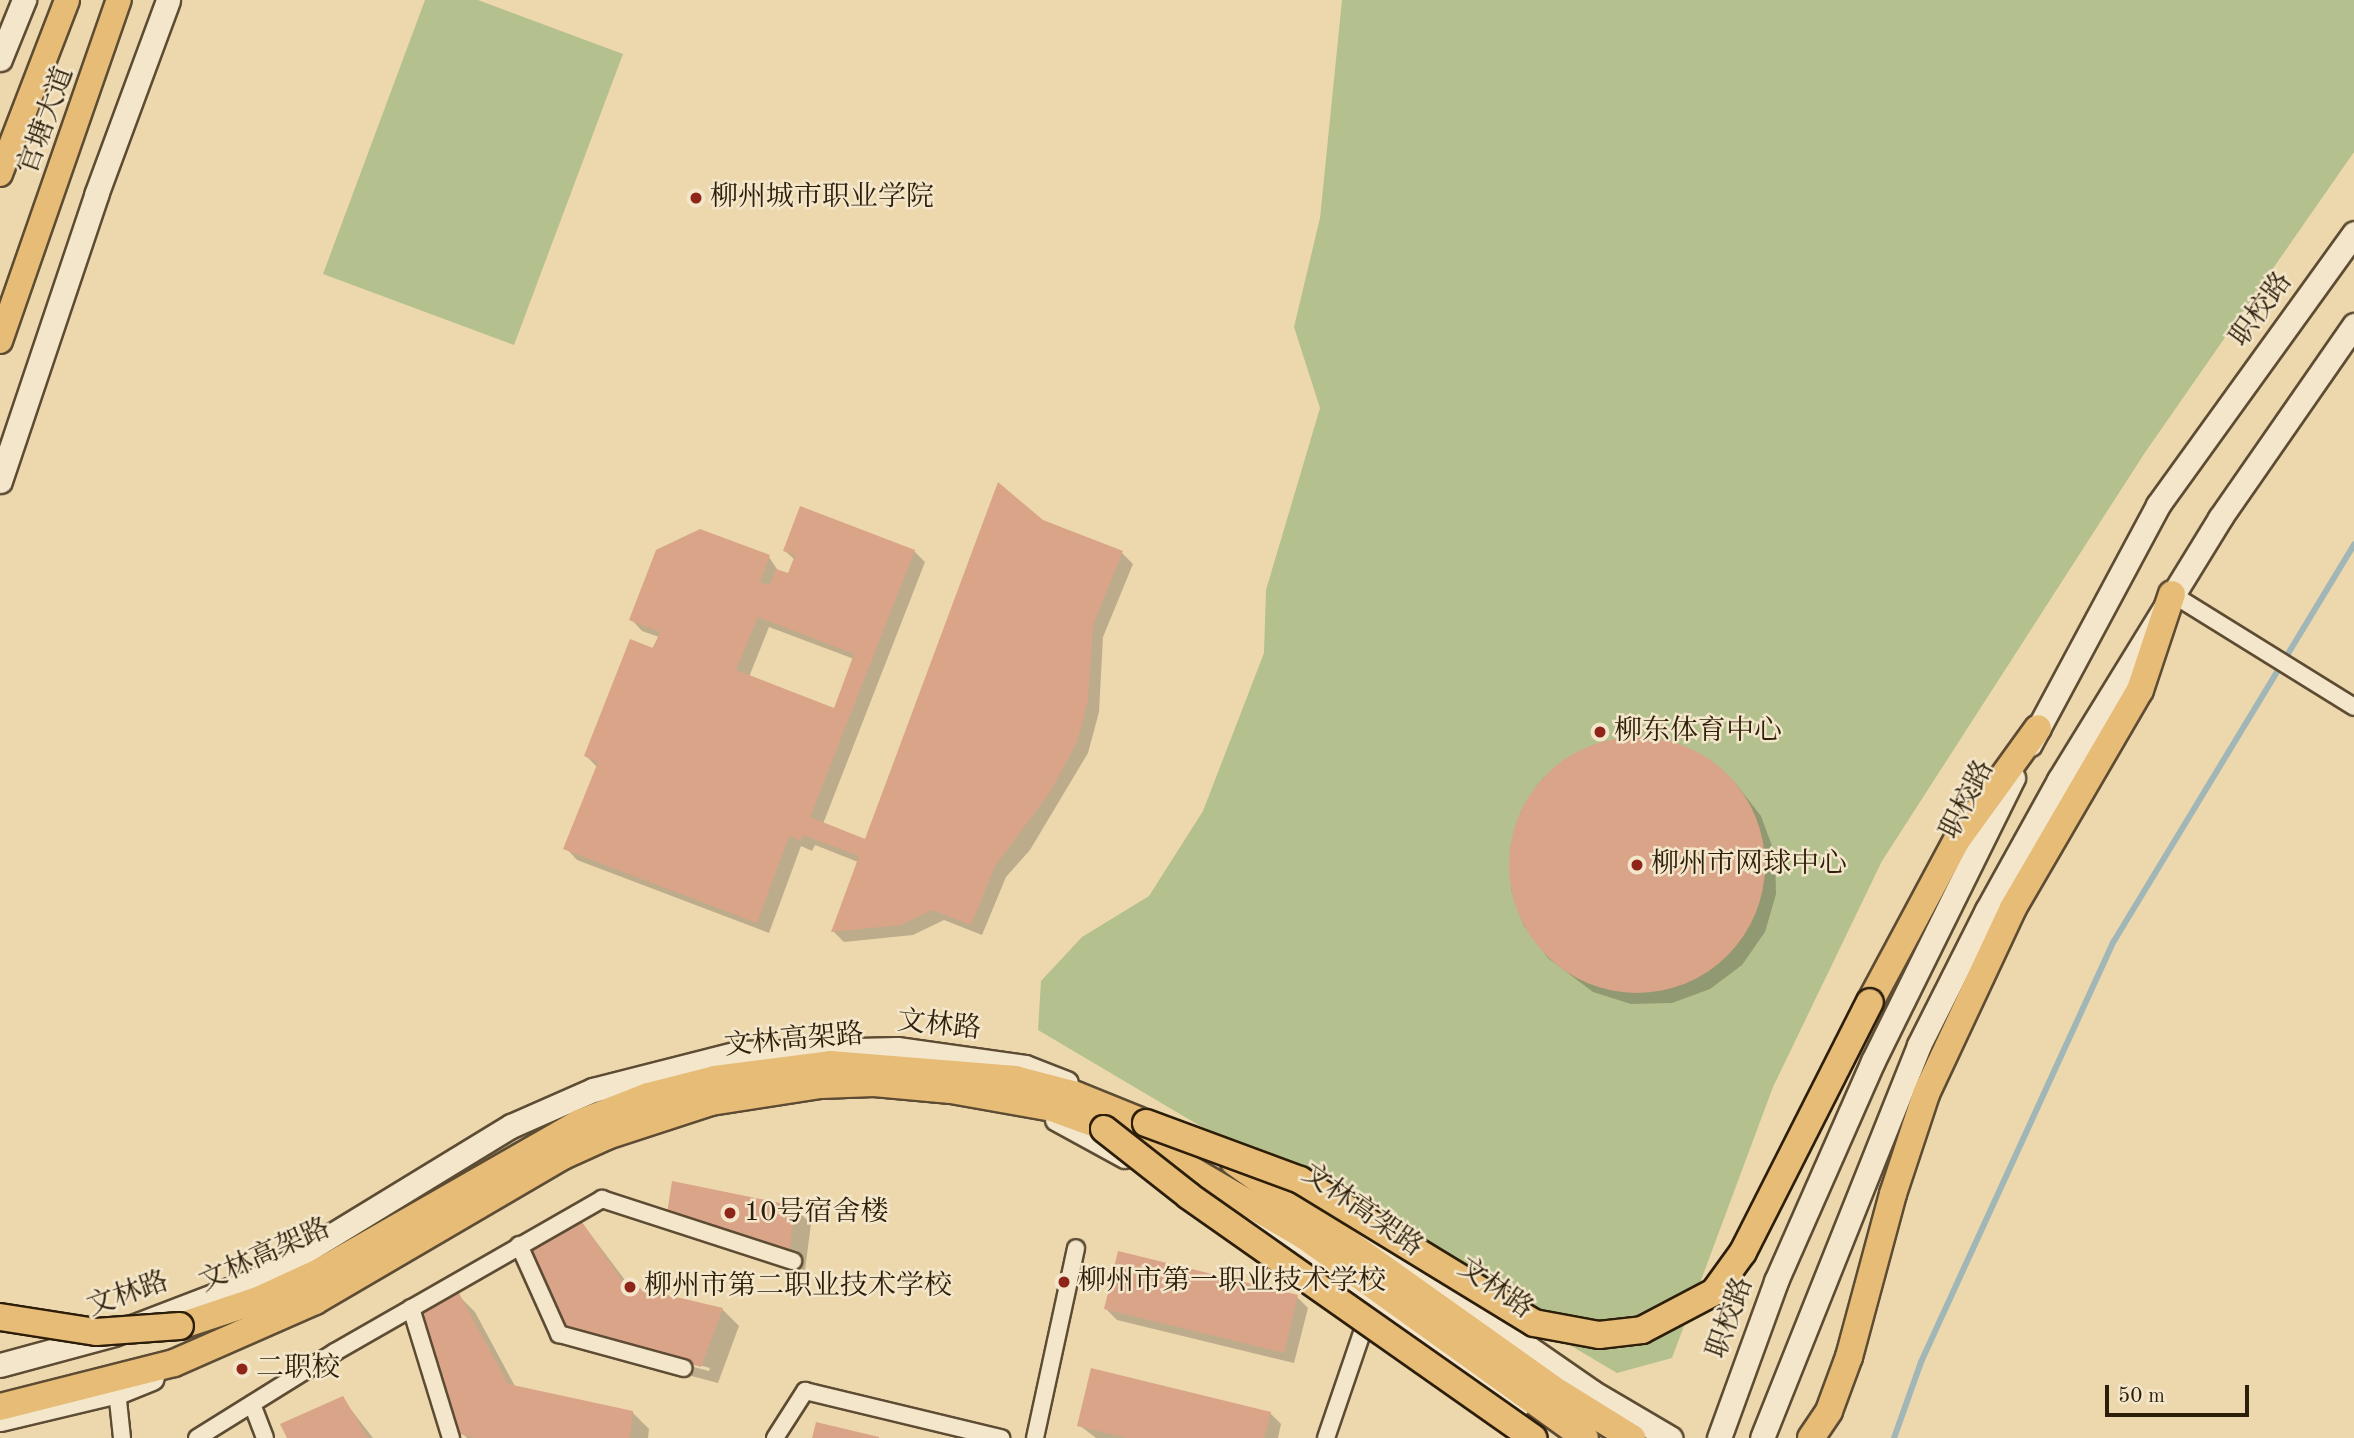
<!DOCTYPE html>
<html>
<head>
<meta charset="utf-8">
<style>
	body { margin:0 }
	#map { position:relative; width:2354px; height:1438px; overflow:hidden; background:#edd8ae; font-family:"Old Standard TT","Noto Serif SC",serif }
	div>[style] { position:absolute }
	.green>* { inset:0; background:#b4c08e }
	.shadow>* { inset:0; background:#0003 }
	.stream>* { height:6px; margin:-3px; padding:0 3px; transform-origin:3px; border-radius:3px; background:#a0b6b7 }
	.building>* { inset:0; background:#d9a488 }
	.round { border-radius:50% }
	.roads { filter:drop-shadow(2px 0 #5d4c33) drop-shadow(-2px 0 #5d4c33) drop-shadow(0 2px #5d4c33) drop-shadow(0 -2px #5d4c33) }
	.minor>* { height:16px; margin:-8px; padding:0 8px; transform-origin:8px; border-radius:8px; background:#f3e6ca }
	.secondary>* { height:23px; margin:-11.5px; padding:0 11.5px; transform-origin:11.5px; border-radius:11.5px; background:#f3e6ca }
	.primary>* { height:24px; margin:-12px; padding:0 12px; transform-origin:12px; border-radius:12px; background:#e6bc77 }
	.trunk>* { height:26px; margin:-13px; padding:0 13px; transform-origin:13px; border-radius:13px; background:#e6bc77 }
	.bridges { filter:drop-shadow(2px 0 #2d1e0a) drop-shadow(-2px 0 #2d1e0a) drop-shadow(0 2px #2d1e0a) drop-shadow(0 -2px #2d1e0a) }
	.trunk-bridge>* { height:26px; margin:-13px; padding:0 13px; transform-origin:13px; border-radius:13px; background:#e6bc77 }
	.dots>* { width:19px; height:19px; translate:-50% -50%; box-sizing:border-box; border:4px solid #f3e6ca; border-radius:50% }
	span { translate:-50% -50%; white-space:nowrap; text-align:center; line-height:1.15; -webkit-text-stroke:5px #f3e6ca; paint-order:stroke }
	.street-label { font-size:28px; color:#2d1e0a }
	.poi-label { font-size:28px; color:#2d1e0a }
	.left { translate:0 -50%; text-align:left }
	.scale { position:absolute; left:2105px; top:1385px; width:144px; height:32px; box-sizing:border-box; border:4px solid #2d1e0a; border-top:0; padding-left:9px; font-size:21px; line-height:24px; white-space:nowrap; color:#2d1e0a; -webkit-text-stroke:5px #f3e6ca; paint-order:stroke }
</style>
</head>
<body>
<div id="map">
	<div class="green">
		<i style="clip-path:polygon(425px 0,478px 0,623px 54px,514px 345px,323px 274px)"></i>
		<i style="clip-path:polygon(1342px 0,2354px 0,2354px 152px,2144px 454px,1882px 861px,1773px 1087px,1672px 1358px,1617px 1373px,1038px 1030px,1041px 981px,1082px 937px,1149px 896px,1203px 811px,1264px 653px,1266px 590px,1320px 408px,1294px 327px,1320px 218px)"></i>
	</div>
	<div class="shadow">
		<i style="clip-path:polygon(evenodd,1042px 521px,1122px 553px,1133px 564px,1103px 637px,1099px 712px,1088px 753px,1030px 850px,1006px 877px,982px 935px,944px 920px,913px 935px,844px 942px,833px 931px,858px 862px,815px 845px,812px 851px,801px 846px,769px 933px,577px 860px,566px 848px,597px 767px,586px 756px,659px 637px,642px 631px,631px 619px,769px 557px,779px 572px,789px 575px,795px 560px,785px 551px,914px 551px,925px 562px,823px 824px,866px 841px,1042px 521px,769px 627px,854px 659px,835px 710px,749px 677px,769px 627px)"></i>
		<i style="clip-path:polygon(1652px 739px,1691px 750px,1736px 784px,1761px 816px,1775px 854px,1776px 894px,1765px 932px,1742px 965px,1710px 989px,1672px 1003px,1631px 1004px,1593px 992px,1548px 958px,1524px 926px,1511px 889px,1510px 849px,1521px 811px,1543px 778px,1575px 754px,1612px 740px)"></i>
		<i style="clip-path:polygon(794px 1207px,811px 1224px,805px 1270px,684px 1236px,668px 1219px)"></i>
		<i style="clip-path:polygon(evenodd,576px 1215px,631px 1288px,722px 1309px,739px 1326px,718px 1383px,585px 1348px,568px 1330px,523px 1250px,576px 1215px,574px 1332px,710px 1368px,709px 1371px,574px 1335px,574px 1332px)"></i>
		<i style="clip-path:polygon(458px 1295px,475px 1312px,516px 1388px,632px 1412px,649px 1429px,648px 1438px,467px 1438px,462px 1433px)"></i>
		<i style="clip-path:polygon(1297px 1297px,1308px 1308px,1294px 1363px,1117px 1320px,1106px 1309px)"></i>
		<i style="clip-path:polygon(342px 1398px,373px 1438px,289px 1438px)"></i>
		<i style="clip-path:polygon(1270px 1413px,1281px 1424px,1278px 1438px,1096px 1438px,1079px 1425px)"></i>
	</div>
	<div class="stream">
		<i style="left:1894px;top:1438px;width:81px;rotate:-70.4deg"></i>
		<i style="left:1921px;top:1362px;width:463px;rotate:-65.4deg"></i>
		<i style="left:2114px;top:941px;width:464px;rotate:-58.8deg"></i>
	</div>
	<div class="building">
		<i style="clip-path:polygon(evenodd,998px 482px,1043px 520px,1123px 551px,1093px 625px,1088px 700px,1077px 742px,1050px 792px,995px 866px,971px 925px,932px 910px,901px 925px,831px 932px,859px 856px,803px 835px,801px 841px,789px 836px,757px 923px,563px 849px,598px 762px,584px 756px,630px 639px,653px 648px,660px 632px,629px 620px,656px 550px,700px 529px,770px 555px,760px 582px,770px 585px,776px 569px,788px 573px,795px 555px,783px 551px,800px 506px,915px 550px,810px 817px,865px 839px,998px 482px,758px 617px,854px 654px,834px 708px,736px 670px,758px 617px)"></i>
		<i class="round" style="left:1509px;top:737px;width:256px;height:256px"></i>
		<i style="clip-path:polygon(672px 1181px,795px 1206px,789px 1255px,666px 1220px)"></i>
		<i style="clip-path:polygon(576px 1213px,625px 1285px,723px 1308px,701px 1367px,566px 1331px,520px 1249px)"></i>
		<i style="clip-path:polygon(1118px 1251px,1298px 1295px,1284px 1353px,1104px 1309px)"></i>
		<i style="clip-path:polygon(459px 1293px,508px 1384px,633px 1411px,630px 1438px,474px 1438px,460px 1434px,419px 1310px)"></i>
		<i style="clip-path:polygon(1091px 1368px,1271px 1412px,1264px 1438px,1127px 1438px,1077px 1426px)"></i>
		<i style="clip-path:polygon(343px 1396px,368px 1438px,287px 1438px,280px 1424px)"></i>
		<i style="clip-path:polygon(816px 1422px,879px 1437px,879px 1438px,812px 1438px)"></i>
	</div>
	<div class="roads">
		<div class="minor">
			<i style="left:2172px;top:594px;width:214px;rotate:31.8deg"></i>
			<i style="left:519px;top:1245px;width:98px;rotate:65.8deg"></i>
			<i style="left:559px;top:1334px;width:129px;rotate:15.3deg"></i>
			<i style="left:411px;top:1308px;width:136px;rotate:72.9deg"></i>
			<i style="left:117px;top:1391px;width:47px;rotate:83.9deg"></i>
			<i style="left:252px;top:1404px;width:36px;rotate:69deg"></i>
			<i style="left:197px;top:1438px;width:163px;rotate:-31.9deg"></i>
			<i style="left:335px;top:1352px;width:308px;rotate:-29.8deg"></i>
			<i style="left:602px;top:1199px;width:201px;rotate:18deg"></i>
			<i style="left:775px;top:1438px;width:56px;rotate:-57.4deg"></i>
			<i style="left:805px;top:1391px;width:202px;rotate:13.5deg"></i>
			<i style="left:1035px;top:1438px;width:194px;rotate:-77.8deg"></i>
			<i style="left:1326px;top:1438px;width:130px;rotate:-71.1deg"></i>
		</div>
		<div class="secondary">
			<i style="left:0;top:59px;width:64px;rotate:-67.9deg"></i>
			<i style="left:0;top:481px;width:302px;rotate:-71.4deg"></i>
			<i style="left:96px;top:195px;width:208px;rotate:-69.7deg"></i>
			<i style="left:2030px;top:744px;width:271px;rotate:-61.8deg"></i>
			<i style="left:2158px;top:505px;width:335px;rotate:-54.2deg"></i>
			<i style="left:1057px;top:1119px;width:77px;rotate:28.6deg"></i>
			<i style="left:1235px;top:1216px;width:55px;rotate:28.4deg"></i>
			<i style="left:1283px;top:1242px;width:286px;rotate:34.7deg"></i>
			<i style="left:1344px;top:1220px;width:302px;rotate:34.7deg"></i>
			<i style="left:1592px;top:1392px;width:91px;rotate:30.5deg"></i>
			<i style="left:0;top:1365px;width:118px;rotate:-15.2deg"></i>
			<i style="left:114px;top:1334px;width:162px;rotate:-21deg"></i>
			<i style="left:265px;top:1276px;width:288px;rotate:-31.4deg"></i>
			<i style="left:511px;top:1126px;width:90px;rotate:-23.7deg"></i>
			<i style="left:593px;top:1090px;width:150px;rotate:-14.3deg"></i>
			<i style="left:738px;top:1053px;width:159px;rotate:-1.4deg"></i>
			<i style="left:897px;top:1049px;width:129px;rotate:8deg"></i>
			<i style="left:1025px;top:1067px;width:44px;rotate:21.3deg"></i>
			<i style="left:0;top:1419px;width:125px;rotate:-13.4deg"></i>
			<i style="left:122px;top:1390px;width:32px;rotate:-22deg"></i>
			<i style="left:1719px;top:1438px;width:167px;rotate:-70deg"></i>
			<i style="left:1776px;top:1281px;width:240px;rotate:-66.2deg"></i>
			<i style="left:1873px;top:1061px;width:316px;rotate:-63.7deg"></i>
			<i style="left:1762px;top:1438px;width:423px;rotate:-68.2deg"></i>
			<i style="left:1919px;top:1045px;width:151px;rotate:-63.3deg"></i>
			<i style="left:1987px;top:910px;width:149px;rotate:-61deg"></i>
			<i style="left:2059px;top:780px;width:308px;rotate:-58.4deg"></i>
			<i style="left:2220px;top:518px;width:235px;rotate:-55.2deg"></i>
		</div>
		<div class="primary">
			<i style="left:0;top:174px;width:186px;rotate:-68.9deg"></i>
			<i style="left:0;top:341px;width:361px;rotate:-70.8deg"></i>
		</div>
		<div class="trunk">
			<i style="left:1870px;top:1002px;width:184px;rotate:-61.8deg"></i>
			<i style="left:1957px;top:840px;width:138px;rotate:-54.1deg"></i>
			<i style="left:1234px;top:1162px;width:401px;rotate:35.4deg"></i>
			<i style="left:1561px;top:1394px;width:84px;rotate:31.8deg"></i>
			<i style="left:180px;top:1326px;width:82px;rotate:-18.4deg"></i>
			<i style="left:258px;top:1300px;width:67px;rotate:-24.7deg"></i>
			<i style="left:319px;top:1272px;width:300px;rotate:-29.8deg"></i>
			<i style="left:579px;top:1123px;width:74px;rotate:-21.4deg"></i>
			<i style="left:648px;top:1096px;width:69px;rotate:-14.2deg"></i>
			<i style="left:715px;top:1079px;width:116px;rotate:-7.4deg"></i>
			<i style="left:830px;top:1064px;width:186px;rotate:4.6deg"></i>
			<i style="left:1015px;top:1079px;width:63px;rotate:14.7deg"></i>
			<i style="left:1076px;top:1095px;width:98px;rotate:22.1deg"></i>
			<i style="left:0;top:1407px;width:179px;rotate:-14.2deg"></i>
			<i style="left:174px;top:1363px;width:154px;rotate:-23.7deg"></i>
			<i style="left:315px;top:1301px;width:285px;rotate:-30.3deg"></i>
			<i style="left:561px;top:1157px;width:51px;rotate:-24.5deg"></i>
			<i style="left:607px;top:1136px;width:109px;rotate:-18.1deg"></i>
			<i style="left:711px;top:1102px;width:111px;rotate:-8.8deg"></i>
			<i style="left:821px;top:1085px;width:53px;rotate:-2.2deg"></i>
			<i style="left:874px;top:1083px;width:77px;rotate:5.2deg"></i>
			<i style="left:951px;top:1090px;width:103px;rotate:10.1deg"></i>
			<i style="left:1052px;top:1108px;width:96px;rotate:20.1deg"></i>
			<i style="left:1142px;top:1141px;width:186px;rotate:30.3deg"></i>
			<i style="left:1303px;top:1235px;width:347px;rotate:35.7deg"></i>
			<i style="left:1811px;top:1438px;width:32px;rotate:-56deg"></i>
			<i style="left:1829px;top:1411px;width:58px;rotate:-69.7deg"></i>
			<i style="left:1849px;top:1357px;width:169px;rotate:-74.9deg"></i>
			<i style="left:1893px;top:1194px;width:105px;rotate:-71.7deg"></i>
			<i style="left:1926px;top:1094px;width:205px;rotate:-64.9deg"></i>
			<i style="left:2013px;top:908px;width:252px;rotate:-59.8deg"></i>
			<i style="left:2140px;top:690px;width:101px;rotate:-71.6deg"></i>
		</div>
	</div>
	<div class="bridges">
		<div class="trunk-bridge">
			<i style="left:1146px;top:1123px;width:164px;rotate:20.3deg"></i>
			<i style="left:1300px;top:1180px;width:274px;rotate:31.4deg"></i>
			<i style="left:1534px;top:1323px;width:66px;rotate:10.5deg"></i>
			<i style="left:1599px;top:1335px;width:43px;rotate:-6.6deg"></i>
			<i style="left:1642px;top:1330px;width:81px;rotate:-27.8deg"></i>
			<i style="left:1714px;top:1292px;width:49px;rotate:-54.1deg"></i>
			<i style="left:1743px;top:1252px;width:280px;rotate:-63.1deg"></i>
			<i style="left:1104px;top:1129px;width:108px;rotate:38.2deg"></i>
			<i style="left:1189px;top:1196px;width:421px;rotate:35.1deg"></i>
			<i style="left:0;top:1317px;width:97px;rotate:8.9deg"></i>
			<i style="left:96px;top:1332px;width:84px;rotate:-4.1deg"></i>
		</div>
	</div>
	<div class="dots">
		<i style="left:696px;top:198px;background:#8f2418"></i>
		<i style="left:1600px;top:732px;background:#8f2418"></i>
		<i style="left:1637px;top:865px;background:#8f2418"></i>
		<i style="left:730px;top:1213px;background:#8f2418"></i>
		<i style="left:1064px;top:1282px;background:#8f2418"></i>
		<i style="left:630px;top:1287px;background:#8f2418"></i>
		<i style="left:242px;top:1369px;background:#8f2418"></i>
	</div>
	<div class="street-label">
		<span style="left:47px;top:121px;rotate:-70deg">官塘大道</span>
		<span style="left:2262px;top:310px;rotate:-54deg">职校路</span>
		<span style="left:1968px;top:800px;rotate:-63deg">职校路</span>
		<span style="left:939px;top:1026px;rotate:6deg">文林路</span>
		<span style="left:794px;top:1041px;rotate:-5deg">文林高架路</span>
		<span style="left:1362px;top:1211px;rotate:35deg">文林高架路</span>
		<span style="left:265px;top:1256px;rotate:-24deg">文林高架路</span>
		<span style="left:1495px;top:1289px;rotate:35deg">文林路</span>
		<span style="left:128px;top:1295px;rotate:-19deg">文林路</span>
		<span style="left:1731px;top:1318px;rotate:-70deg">职校路</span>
	</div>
	<div class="poi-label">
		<span class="left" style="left:710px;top:198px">柳州城市职业学院</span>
		<span class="left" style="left:1614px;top:732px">柳东体育中心</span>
		<span class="left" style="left:1651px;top:865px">柳州市网球中心</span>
		<span class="left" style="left:744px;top:1213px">10号宿舍楼</span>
		<span class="left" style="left:1078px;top:1282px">柳州市第一职业技术学校</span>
		<span class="left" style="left:644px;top:1287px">柳州市第二职业技术学校</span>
		<span class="left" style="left:256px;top:1369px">二职校</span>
	</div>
	<div class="scale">50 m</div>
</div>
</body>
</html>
